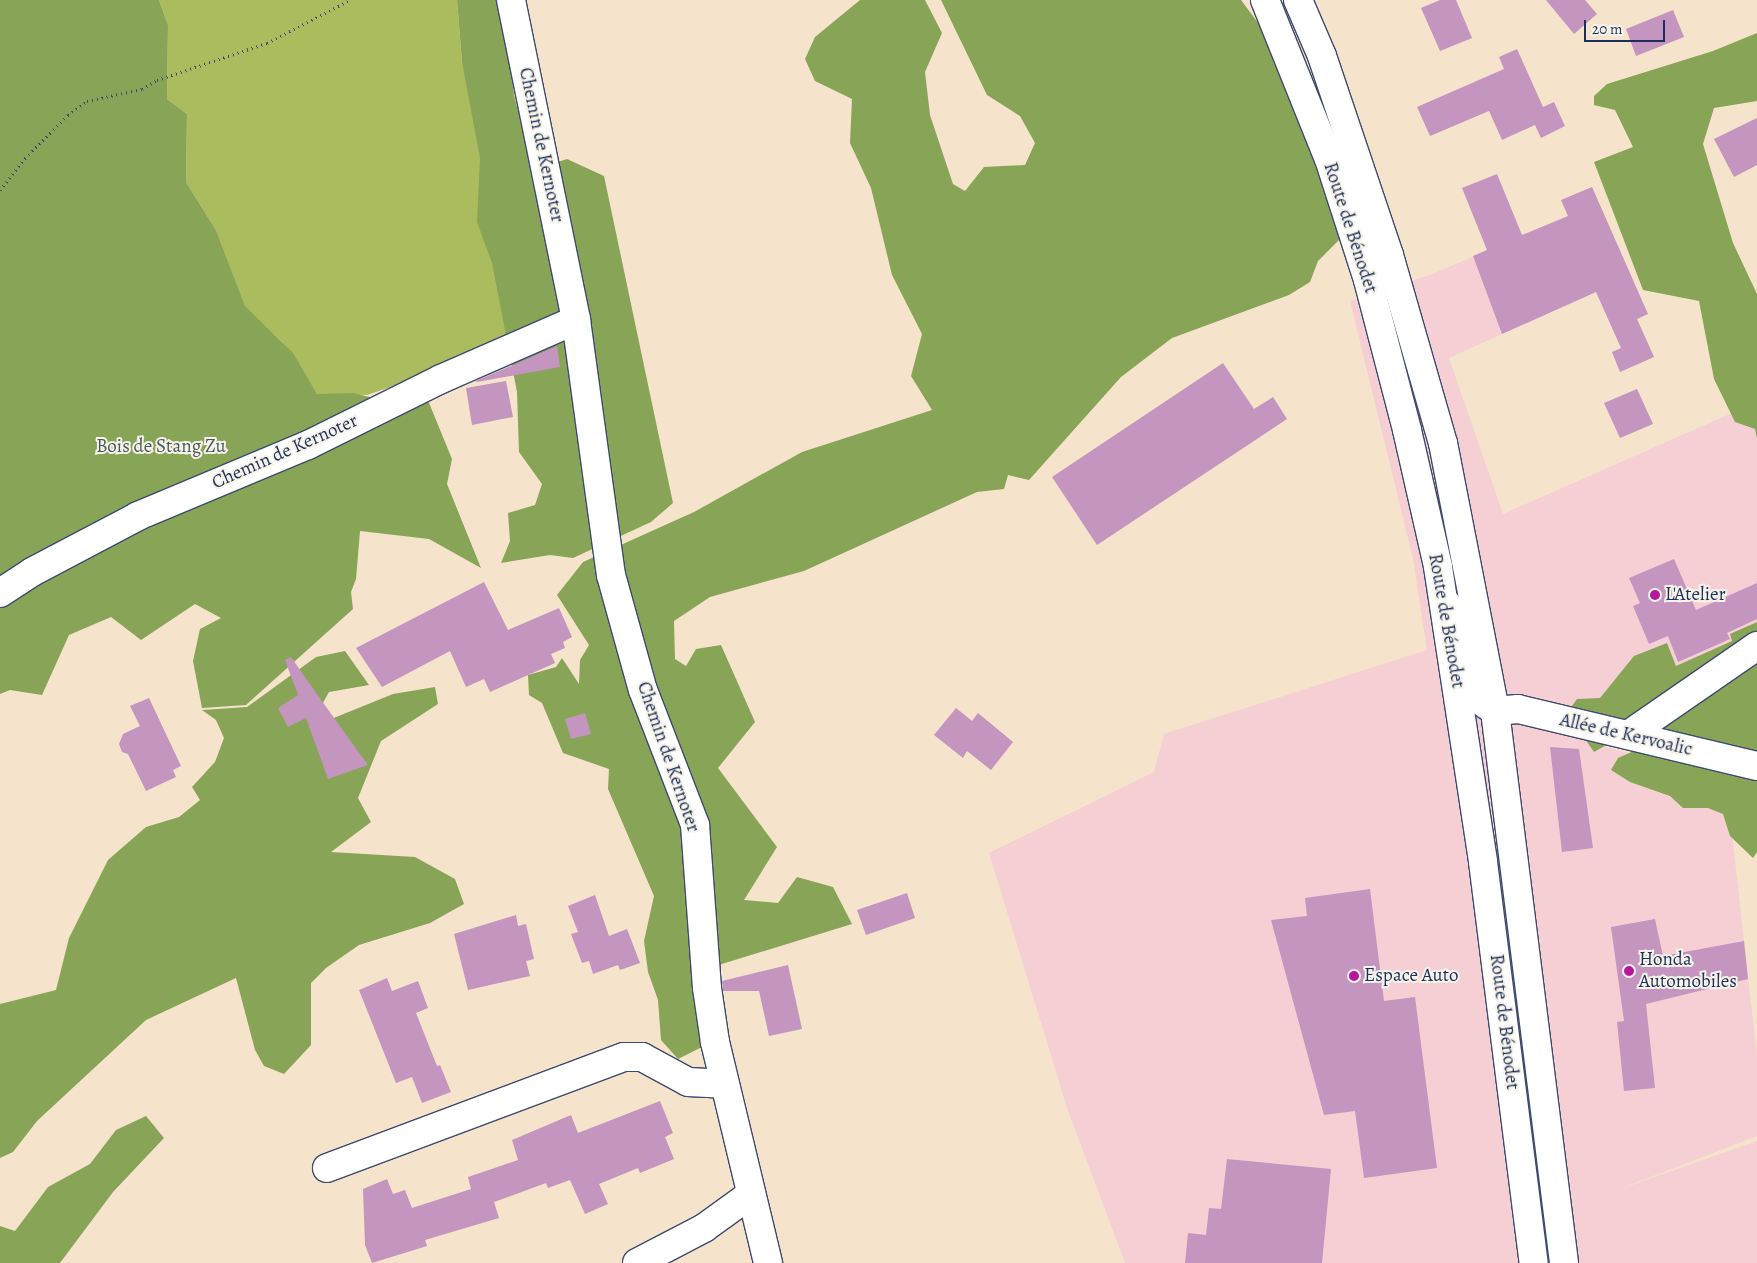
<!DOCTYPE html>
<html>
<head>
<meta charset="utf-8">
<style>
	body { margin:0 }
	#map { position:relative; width:1757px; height:1263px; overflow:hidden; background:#f5e3cc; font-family:Alegreya,serif }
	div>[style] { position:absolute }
	.built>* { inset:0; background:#f6cfd5 }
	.green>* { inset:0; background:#abbc5f }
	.forest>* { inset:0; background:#88a456 }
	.building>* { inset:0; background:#c395bf }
	.path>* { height:3px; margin-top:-1.5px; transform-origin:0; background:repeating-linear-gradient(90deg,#3c4a6e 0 1px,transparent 0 5px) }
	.roads { filter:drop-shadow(1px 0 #3c4a6e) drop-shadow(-1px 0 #3c4a6e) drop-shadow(0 1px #3c4a6e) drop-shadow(0 -1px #3c4a6e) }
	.minor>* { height:28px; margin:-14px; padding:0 14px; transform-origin:14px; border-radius:14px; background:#fff }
	.major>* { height:28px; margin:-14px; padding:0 14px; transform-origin:14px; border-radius:14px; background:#fff }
	.dots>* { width:14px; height:14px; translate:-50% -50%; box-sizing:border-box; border:2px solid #f7f3e8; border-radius:50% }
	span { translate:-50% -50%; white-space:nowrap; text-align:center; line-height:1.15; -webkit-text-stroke:4px #f7f3e8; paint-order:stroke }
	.street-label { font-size:19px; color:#1b2f5e }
	.park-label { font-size:19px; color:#46595e }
	.poi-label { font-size:19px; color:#1b2f5e }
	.left { translate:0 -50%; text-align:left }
	.scale { position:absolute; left:1584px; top:20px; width:81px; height:22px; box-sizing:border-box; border:2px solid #1b2f5e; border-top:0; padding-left:6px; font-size:15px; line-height:18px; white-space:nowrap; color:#1b2f5e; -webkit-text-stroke:4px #f7f3e8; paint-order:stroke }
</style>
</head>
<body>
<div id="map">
	<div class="built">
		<i style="clip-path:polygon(1599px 203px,1631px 276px,1449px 358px,1503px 514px,1757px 402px,1757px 637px,1541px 728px,1726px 781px,1757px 1056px,1757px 1136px,1612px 1192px,1757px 1141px,1757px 1263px,1125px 1263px,1068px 1111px,989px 853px,1154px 772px,1164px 734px,1427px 650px,1413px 559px,1350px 301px,1430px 275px)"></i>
	</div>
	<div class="green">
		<i style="clip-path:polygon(159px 0,457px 0,462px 62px,547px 333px,367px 395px,317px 394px,282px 342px,245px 307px,216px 230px,186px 182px,187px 114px,167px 99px,168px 25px)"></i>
	</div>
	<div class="forest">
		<i style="clip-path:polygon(0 0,159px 0,168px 25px,167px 99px,187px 114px,186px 182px,216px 230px,245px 306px,293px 353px,317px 394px,353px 393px,407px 406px,427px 398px,452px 459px,447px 484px,481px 568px,429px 539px,360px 531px,356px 579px,351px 592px,353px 609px,246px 705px,202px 708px,193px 661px,200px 629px,221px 618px,195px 604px,141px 640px,111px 617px,69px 635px,42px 695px,10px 690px,0 694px)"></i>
		<i style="clip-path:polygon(457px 0,515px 0,505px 13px,514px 95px,533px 170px,567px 159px,604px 176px,673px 503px,651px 522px,573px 558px,550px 555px,501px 563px,510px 541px,508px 513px,535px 505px,542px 484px,519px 452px,517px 392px,492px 263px,477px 222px,480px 158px,462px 62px)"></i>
		<i style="clip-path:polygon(860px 0,925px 0,942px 33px,925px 72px,930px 115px,953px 184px,965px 191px,984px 167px,1025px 165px,1035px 143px,1020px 116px,987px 95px,941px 0,1241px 0,1264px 31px,1327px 182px,1341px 238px,1318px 261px,1310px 282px,1289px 295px,1172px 338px,1121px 377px,1029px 480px,1008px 475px,1004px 489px,977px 492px,804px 571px,710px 597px,674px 621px,675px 659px,686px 666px,696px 649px,721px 645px,755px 722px,718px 768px,777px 847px,744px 900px,778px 903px,797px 877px,833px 887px,852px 924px,712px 967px,704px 1046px,678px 1059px,661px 1040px,658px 1000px,648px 972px,644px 941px,654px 896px,608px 789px,609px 769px,563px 753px,542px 703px,529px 695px,528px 675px,556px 667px,562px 658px,579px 684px,580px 660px,589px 645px,557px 595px,583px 562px,694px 512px,802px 452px,932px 410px,911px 376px,922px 334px,892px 275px,871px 188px,850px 143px,852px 99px,815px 81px,805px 59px,815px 37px)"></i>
		<i style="clip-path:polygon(1757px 33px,1757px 101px,1714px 108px,1703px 144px,1733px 243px,1757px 294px,1757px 438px,1755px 429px,1735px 422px,1714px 379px,1699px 301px,1643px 290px,1594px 162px,1633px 147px,1615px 110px,1594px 105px,1594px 96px,1607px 84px,1713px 51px)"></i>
		<i style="clip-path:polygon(1757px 622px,1757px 852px,1753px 858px,1730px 836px,1723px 814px,1708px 808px,1683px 808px,1670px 796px,1630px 782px,1611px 770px,1618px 758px,1654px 742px,1615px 740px,1594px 752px,1567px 713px,1577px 699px,1600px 698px,1634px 656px,1667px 643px,1676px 666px,1732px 641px,1730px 634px)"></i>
		<i style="clip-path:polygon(345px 651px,369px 685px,329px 692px,309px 728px,393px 694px,435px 687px,438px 704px,381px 741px,358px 798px,371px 822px,331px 852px,415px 857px,455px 879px,464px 904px,430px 923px,359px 945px,326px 968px,311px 983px,311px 1045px,284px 1074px,264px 1066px,255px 1050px,236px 978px,146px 1020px,37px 1121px,13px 1152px,0 1158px,0 1004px,56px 990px,69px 938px,108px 860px,146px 827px,179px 817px,200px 800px,192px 787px,215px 762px,224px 738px,216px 720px,202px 710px,247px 707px,316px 657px)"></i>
		<i style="clip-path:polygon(146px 1116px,164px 1138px,113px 1192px,60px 1263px,0 1263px,0 1226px,15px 1231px,48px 1187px,90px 1164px,116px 1130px)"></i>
	</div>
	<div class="building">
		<i style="clip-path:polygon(1440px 0,1456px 0,1472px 38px,1440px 51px,1421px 8px)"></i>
		<i style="clip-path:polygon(1546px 0,1585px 0,1597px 14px,1574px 34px)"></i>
		<i style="clip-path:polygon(1673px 10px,1684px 37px,1636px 56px,1626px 29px)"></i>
		<i style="clip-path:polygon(1517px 49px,1543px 107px,1554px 102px,1565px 126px,1541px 138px,1535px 125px,1502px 140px,1489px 111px,1430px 136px,1417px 107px,1504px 69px,1499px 57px)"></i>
		<i style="clip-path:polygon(1757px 118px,1757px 165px,1734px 177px,1714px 139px)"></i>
		<i style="clip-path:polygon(1497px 174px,1522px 235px,1568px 216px,1561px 200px,1592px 187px,1648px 314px,1637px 319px,1654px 357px,1620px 372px,1612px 352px,1621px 348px,1596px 292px,1502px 334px,1473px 256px,1487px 250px,1462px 188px)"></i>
		<i style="clip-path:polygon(557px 346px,560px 367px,477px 382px,476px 381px)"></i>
		<i style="clip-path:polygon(1223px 363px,1254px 409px,1273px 397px,1287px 419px,1097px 545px,1052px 477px)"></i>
		<i style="clip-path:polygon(506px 381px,513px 417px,472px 425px,466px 388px)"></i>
		<i style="clip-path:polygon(1637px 389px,1653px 424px,1620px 438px,1604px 403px)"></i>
		<i style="clip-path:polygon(1674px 559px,1696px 610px,1757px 583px,1757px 619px,1727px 633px,1730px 639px,1678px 662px,1668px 636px,1649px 644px,1633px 606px,1640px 603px,1629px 578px)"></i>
		<i style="clip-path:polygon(484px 582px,508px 630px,559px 608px,572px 637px,563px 642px,565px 648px,551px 654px,555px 663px,490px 692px,484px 679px,466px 687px,450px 651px,382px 687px,356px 648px)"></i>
		<i style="clip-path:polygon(291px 657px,319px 697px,368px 765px,328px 779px,306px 718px,288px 727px,278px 708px,298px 695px,285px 660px)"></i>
		<i style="clip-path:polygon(149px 698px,181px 766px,173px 770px,176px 777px,146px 791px,128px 754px,122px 752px,119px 744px,123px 734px,140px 726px,130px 706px)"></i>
		<i style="clip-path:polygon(956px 708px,972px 721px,978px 713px,1013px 742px,991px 770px,967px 751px,963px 758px,934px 735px)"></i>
		<i style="clip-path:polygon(585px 713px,591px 734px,571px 739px,565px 719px)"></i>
		<i style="clip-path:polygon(1550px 747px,1579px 749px,1593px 848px,1562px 852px)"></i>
		<i style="clip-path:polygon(1370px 889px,1384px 1001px,1415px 997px,1437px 1168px,1364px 1178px,1355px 1111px,1324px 1115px,1271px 920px,1307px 916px,1305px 898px)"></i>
		<i style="clip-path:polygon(907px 893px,915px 918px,866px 935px,857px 910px)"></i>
		<i style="clip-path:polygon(595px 895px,609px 936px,627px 929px,640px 963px,620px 970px,618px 965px,593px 974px,589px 961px,582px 963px,571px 934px,578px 932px,568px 906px)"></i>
		<i style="clip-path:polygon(516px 915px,518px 926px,526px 924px,534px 959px,526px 961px,530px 976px,468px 990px,454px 934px)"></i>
		<i style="clip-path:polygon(1655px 919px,1663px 956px,1744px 941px,1748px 979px,1646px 1004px,1655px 1088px,1624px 1091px,1617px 1022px,1624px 1021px,1611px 927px)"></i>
		<i style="clip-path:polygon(788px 965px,802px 1029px,769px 1036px,759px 991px,723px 991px,722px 981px)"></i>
		<i style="clip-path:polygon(387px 978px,392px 991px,418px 981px,428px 1008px,416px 1013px,437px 1066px,440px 1065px,451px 1092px,422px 1103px,412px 1077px,396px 1083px,359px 990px)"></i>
		<i style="clip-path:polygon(660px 1101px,673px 1133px,665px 1137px,674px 1159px,640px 1173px,638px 1168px,599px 1184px,608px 1204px,585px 1214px,570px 1180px,548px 1188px,546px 1183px,494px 1202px,499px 1218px,425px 1240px,427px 1246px,372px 1263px,365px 1245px,363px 1189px,387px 1179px,393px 1194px,405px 1190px,412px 1208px,471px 1189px,468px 1177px,518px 1160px,512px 1140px,571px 1115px,578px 1133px)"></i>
		<i style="clip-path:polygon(1227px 1159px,1331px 1169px,1322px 1263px,1185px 1263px,1188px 1233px,1206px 1235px,1209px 1208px,1221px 1209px)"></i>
	</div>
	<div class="path">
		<i style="left:0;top:190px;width:41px;rotate:-52deg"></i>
		<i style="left:25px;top:158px;width:61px;rotate:-45deg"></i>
		<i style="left:68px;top:115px;width:24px;rotate:-36deg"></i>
		<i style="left:87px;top:101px;width:56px;rotate:-12.3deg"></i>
		<i style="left:142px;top:89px;width:17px;rotate:-31deg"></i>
		<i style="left:157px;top:80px;width:116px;rotate:-18.6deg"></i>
		<i style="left:267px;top:43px;width:93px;rotate:-27.4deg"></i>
	</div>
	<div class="roads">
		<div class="minor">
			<i style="left:511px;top:0;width:327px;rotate:78.5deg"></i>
			<i style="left:576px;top:320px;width:257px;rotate:82.2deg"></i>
			<i style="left:611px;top:575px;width:119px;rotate:74.5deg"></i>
			<i style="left:643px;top:690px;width:145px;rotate:68.9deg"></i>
			<i style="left:695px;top:825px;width:163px;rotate:85.8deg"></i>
			<i style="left:707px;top:988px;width:55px;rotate:81.6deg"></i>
			<i style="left:715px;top:1042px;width:227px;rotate:76.5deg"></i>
			<i style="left:0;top:593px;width:38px;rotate:-33deg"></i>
			<i style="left:32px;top:572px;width:120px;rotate:-27.8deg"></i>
			<i style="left:138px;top:516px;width:184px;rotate:-22.7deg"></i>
			<i style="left:308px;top:445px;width:148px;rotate:-26.4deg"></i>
			<i style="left:441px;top:379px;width:147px;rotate:-23.6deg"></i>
			<i style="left:1445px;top:602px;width:23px;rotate:49deg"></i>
			<i style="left:1460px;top:619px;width:78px;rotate:79.7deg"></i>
			<i style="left:1474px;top:696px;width:26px;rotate:36deg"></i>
			<i style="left:1495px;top:711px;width:23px;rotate:-5deg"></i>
			<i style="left:1518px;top:709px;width:246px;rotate:13.4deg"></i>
			<i style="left:1628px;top:735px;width:157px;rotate:-34.6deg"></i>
			<i style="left:327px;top:1168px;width:317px;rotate:-20.5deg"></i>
			<i style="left:624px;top:1057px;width:18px"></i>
			<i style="left:642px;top:1057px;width:52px;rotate:28.5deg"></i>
			<i style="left:688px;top:1082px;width:35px;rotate:3deg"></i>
			<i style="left:637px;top:1263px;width:76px;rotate:-27.6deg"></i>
			<i style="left:704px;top:1228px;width:57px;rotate:-35.7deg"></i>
		</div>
		<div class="major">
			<i style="left:1265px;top:0;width:171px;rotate:68.1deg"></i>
			<i style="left:1329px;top:159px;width:127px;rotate:72.1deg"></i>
			<i style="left:1368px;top:280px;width:155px;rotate:75.4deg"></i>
			<i style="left:1407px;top:430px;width:140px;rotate:77.2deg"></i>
			<i style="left:1438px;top:567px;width:298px;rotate:81.3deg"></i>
			<i style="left:1483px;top:862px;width:404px;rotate:82.8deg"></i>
			<i style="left:1298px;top:0;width:61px;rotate:66.8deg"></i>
			<i style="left:1322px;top:56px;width:210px;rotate:71.4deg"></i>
			<i style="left:1389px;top:255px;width:196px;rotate:74deg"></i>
			<i style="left:1443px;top:443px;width:273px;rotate:79deg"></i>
			<i style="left:1495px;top:711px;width:556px;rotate:82.87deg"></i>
		</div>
	</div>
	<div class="dots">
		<i style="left:1655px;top:595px;background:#b5179e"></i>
		<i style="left:1629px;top:971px;background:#b5179e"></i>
		<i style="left:1354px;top:976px;background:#b5179e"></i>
	</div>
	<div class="street-label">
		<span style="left:541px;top:145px;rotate:78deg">Chemin de Kernoter</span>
		<span style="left:1350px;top:228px;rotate:72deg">Route de Bénodet</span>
		<span style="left:285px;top:452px;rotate:-24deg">Chemin de Kernoter</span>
		<span style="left:1446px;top:621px;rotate:80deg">Route de Bénodet</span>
		<span style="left:1626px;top:735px;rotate:13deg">Allée de Kervoalic</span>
		<span style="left:668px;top:757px;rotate:71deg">Chemin de Kernoter</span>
		<span style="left:1504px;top:1022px;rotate:83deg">Route de Bénodet</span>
	</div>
	<div class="park-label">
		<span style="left:161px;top:447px">Bois de Stang Zu</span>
	</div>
	<div class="poi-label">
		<span class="left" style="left:1665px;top:595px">L'Atelier</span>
		<span class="left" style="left:1639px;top:971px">Honda<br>Automobiles</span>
		<span class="left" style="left:1364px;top:976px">Espace Auto</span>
	</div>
	<div class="scale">20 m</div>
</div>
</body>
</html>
